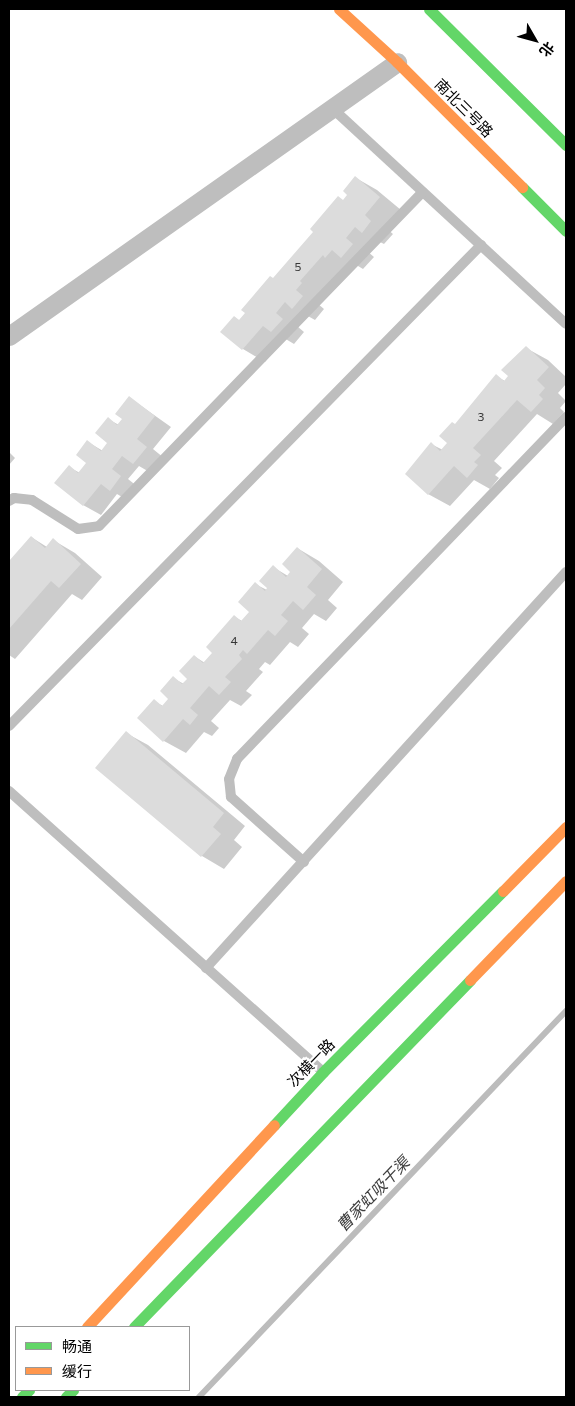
<!DOCTYPE html>
<html>
<head>
<meta charset="utf-8">
<style>
	body { margin:0 }
	#map { position:relative; width:575px; height:1406px; overflow:hidden; background:#fff; font-family:Commissioner,"Noto Sans SC",sans-serif }
	div>[style] { position:absolute }
	.shadow>* { inset:0; background:#0003 }
	.stream>* { height:6px; margin:-3px; padding:0 3px; transform-origin:3px; border-radius:3px; background:#bcbcbc }
	.building>* { inset:0; background:#dcdcdc }
	.lane>* { height:10px; margin:-5px; padding:0 5px; transform-origin:5px; border-radius:5px; background:#bebebe }
	.street>* { height:19px; margin:-9.5px; padding:0 9.5px; transform-origin:9.5px; border-radius:9.5px; background:#bebebe }
	.fast>* { height:11px; margin:-5.5px; padding:0 5.5px; transform-origin:5.5px; border-radius:5.5px; background:#63d668 }
	.slow>* { height:11px; margin:-5.5px; padding:0 5.5px; transform-origin:5.5px; border-radius:5.5px; background:#ff974d }
	span { translate:-50% -50%; white-space:nowrap; text-align:center; line-height:1.15; -webkit-text-stroke:4.5px #fff; paint-order:stroke }
	.number-label { font-size:12px; color:#373737 }
	.number-label span { -webkit-text-stroke-width:0 }
	.street-label { font-size:15px; color:#000 }
	.water-label { font-size:16px; color:#404040; font-style:italic }
	.frame { position:absolute; inset:0; border:10px solid #000; pointer-events:none }
	.legend { position:absolute; left:15px; top:1326px; width:175px; height:65px; box-sizing:border-box; background:#fff; border:1px solid #999; margin:0; padding:6px 9px; list-style:none; font-size:15px; color:#000 }
	.legend li { display:flex; align-items:center; gap:10px; height:25px }
	.legend b { width:25px; border:1px solid #999 }
	.north { position:absolute; left:510px; top:15px; width:50px; height:50px; -webkit-text-stroke:4px #fff; paint-order:stroke; rotate:128deg; font-size:14px; font-weight:700; line-height:20px; text-align:center; color:#000 }
	.north::after { content:''; display:block; margin:auto; width:18px; height:22px; background:#000; clip-path:polygon(50% 0,100% 100%,50% 72%,0 100%) }
</style>
</head>
<body>
<div id="map">
	<div class="shadow">
		<i style="clip-path:polygon(356px 178px,377px 190px,401px 210px,386px 228px,393px 234px,384px 244px,376px 240px,367px 251px,374px 257px,363px 269px,353px 263px,317px 303px,324px 309px,315px 320px,306px 315px,297px 326px,304px 332px,294px 344px,284px 338px,265px 362px,243px 349px,222px 331px,234px 317px,240px 321px,349px 195px)"></i>
		<i style="clip-path:polygon(526px 348px,548px 360px,566px 377px,566px 384px,558px 393px,566px 401px,560px 408px,564px 412px,553px 424px,537px 414px,494px 461px,502px 468px,495px 475px,499px 478px,490px 489px,474px 480px,450px 506px,428px 494px,431px 444px,443px 450px,449px 443px,455px 425px,496px 376px,505px 381px,510px 376px,503px 370px)"></i>
		<i style="clip-path:polygon(130px 398px,171px 427px,153px 449px,164px 458px,151px 473px,139px 466px,128px 479px,138px 487px,127px 500px,117px 494px,101px 515px,83px 505px,69px 467px,80px 473px,88px 463px,88px 442px,103px 451px,109px 443px,108px 419px,119px 425px,123px 419px)"></i>
		<i style="clip-path:polygon(9px 452px,15px 458px,9px 465px)"></i>
		<i style="clip-path:polygon(31px 537px,47px 547px,53px 540px,75px 553px,102px 577px,82px 600px,72px 594px,15px 659px,9px 655px,9px 563px)"></i>
		<i style="clip-path:polygon(297px 548px,319px 561px,343px 582px,328px 600px,337px 608px,326px 621px,314px 614px,302px 628px,309px 634px,298px 647px,290px 642px,270px 665px,265px 662px,259px 669px,263px 672px,246px 691px,252px 695px,241px 706px,230px 700px,211px 721px,219px 728px,212px 736px,204px 732px,186px 753px,164px 741px,154px 701px,163px 706px,170px 699px,173px 678px,184px 684px,189px 678px,194px 656px,205px 663px,214px 653px,235px 617px,242px 621px,250px 612px,255px 584px,267px 590px,273px 567px,288px 576px,292px 572px)"></i>
		<i style="clip-path:polygon(126px 733px,148px 745px,245px 826px,234px 840px,242px 847px,224px 869px,202px 856px,97px 768px)"></i>
	</div>
	<div class="stream">
		<i style="left:199px;top:1397px;width:533px;rotate:-46.45deg"></i>
	</div>
	<div class="building">
		<i style="clip-path:polygon(355px 176px,380px 197px,365px 215px,371px 221px,362px 233px,355px 227px,346px 238px,353px 244px,341px 258px,332px 250px,325px 258px,323px 255px,300px 281px,302px 283px,296px 290px,303px 296px,292px 309px,285px 302px,276px 313px,283px 319px,271px 332px,263px 326px,242px 350px,220px 332px,234px 316px,239px 320px,245px 313px,241px 310px,270px 276px,273px 278px,313px 232px,310px 229px,338px 196px,343px 200px,347px 195px,343px 191px)"></i>
		<i style="clip-path:polygon(526px 346px,549px 367px,537px 380px,545px 388px,539px 395px,543px 399px,531px 412px,517px 400px,473px 448px,481px 455px,474px 462px,478px 465px,467px 478px,454px 466px,428px 495px,405px 474px,431px 442px,440px 451px,447px 443px,439px 436px,452px 422px,455px 424px,496px 374px,504px 381px,508px 376px,501px 370px)"></i>
		<i style="clip-path:polygon(129px 396px,155px 416px,137px 439px,147px 447px,133px 464px,122px 456px,112px 469px,121px 476px,110px 491px,101px 484px,83px 506px,54px 483px,69px 465px,78px 473px,86px 463px,76px 455px,87px 440px,101px 451px,107px 443px,95px 433px,108px 417px,117px 425px,122px 419px,115px 414px)"></i>
		<i style="clip-path:polygon(31px 536px,45px 548px,53px 538px,81px 564px,59px 588px,51px 581px,9px 629px,9px 561px)"></i>
		<i style="clip-path:polygon(297px 547px,322px 569px,307px 587px,316px 595px,303px 610px,293px 601px,281px 615px,288px 621px,275px 636px,268px 630px,247px 654px,243px 650px,239px 655px,242px 659px,225px 677px,231px 682px,219px 695px,209px 686px,190px 708px,198px 715px,190px 725px,183px 719px,163px 742px,137px 718px,154px 699px,162px 706px,168px 699px,160px 691px,173px 676px,182px 684px,187px 679px,179px 671px,194px 655px,203px 663px,212px 653px,206px 647px,234px 615px,241px 621px,249px 612px,238px 602px,255px 582px,265px 591px,267px 588px,259px 581px,273px 565px,286px 577px,290px 572px,282px 564px)"></i>
		<i style="clip-path:polygon(126px 731px,224px 813px,213px 827px,221px 834px,201px 857px,95px 768px)"></i>
	</div>
	<div class="lane">
		<i style="left:332px;top:108px;width:318px;rotate:42.7deg"></i>
		<i style="left:9px;top:501px;width:6px;rotate:-31deg"></i>
		<i style="left:14px;top:498px;width:18px;rotate:6deg"></i>
		<i style="left:32px;top:500px;width:54px;rotate:32.2deg"></i>
		<i style="left:78px;top:529px;width:21px;rotate:-8deg"></i>
		<i style="left:99px;top:526px;width:465px;rotate:-45.9deg"></i>
		<i style="left:9px;top:726px;width:674px;rotate:-45.54deg"></i>
		<i style="left:9px;top:791px;width:421px;rotate:41.8deg"></i>
		<i style="left:304px;top:862px;width:98px;rotate:-138.3deg"></i>
		<i style="left:231px;top:797px;width:18px;rotate:-96deg"></i>
		<i style="left:229px;top:779px;width:22px;rotate:-68deg"></i>
		<i style="left:237px;top:759px;width:475px;rotate:-46.1deg"></i>
		<i style="left:206px;top:968px;width:535px;rotate:-47.73deg"></i>
	</div>
	<div class="street">
		<i style="left:9px;top:336px;width:475px;rotate:-35.2deg"></i>
	</div>
	<div class="fast">
		<i style="left:429px;top:9px;width:193px;rotate:44.8deg"></i>
		<i style="left:522px;top:187px;width:62px;rotate:45deg"></i>
		<i style="left:274px;top:1125px;width:72px;rotate:-47.2deg"></i>
		<i style="left:323px;top:1072px;width:255px;rotate:-45.2deg"></i>
		<i style="left:134px;top:1327px;width:483px;rotate:-45.9deg"></i>
		<i style="left:22px;top:1397px;width:10px;rotate:-45deg"></i>
		<i style="left:66px;top:1397px;width:10px;rotate:-45deg"></i>
	</div>
	<div class="slow">
		<i style="left:339px;top:9px;width:79px;rotate:42.4deg"></i>
		<i style="left:397px;top:62px;width:177px;rotate:45deg"></i>
		<i style="left:503px;top:891px;width:90px;rotate:-45.5deg"></i>
		<i style="left:470px;top:980px;width:138px;rotate:-45.9deg"></i>
		<i style="left:87px;top:1327px;width:275px;rotate:-47.2deg"></i>
	</div>
	<div class="number-label">
		<span style="left:298px;top:267px">5</span>
		<span style="left:481px;top:417px">3</span>
		<span style="left:234px;top:641px">4</span>
	</div>
	<div class="street-label">
		<span style="left:464px;top:108px;rotate:45deg">南北三号路</span>
		<span style="left:311px;top:1063px;rotate:-46deg">次横一路</span>
	</div>
	<div class="water-label">
		<span style="left:373px;top:1194px;rotate:-46deg">曹家虹吸干渠</span>
	</div>
	<div class="frame"></div>
	<ul class="legend">
	<li><b style="height:6px;background:#63d668"></b>畅通</li>
	<li><b style="height:6px;background:#ff974d"></b>缓行</li>
	</ul>
	<div class="north">北</div>
</div>
</body>
</html>
